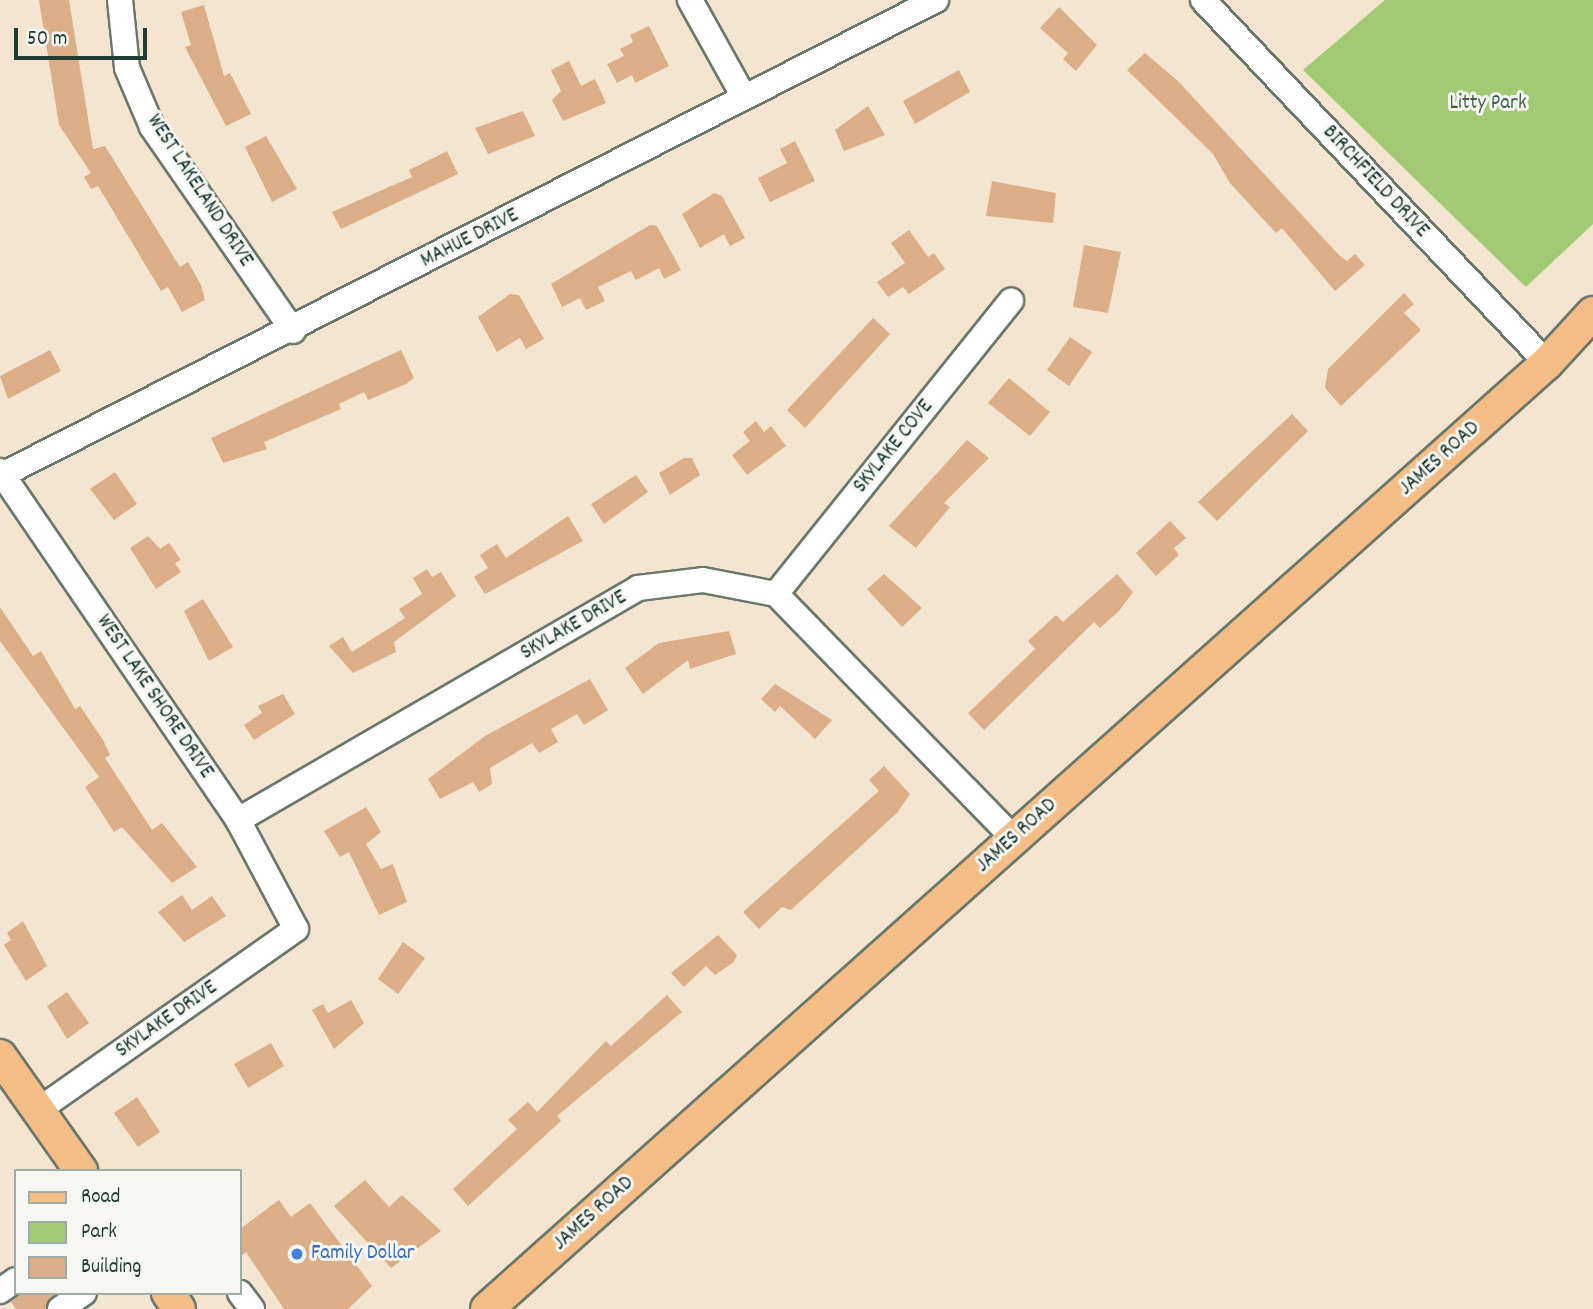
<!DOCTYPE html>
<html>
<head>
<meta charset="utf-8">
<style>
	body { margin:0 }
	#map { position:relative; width:1593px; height:1309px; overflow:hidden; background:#f4e5d0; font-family:Dekko,sans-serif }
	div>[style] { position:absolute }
	.green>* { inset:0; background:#a2ca75 }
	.building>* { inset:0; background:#ddaf88 }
	.roads { filter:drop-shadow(2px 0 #6a786b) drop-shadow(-2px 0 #6a786b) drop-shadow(0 2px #6a786b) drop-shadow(0 -2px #6a786b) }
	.minor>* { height:24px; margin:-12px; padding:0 12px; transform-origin:12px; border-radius:12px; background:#fff }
	.major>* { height:32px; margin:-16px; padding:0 16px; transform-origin:16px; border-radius:16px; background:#f5be86 }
	.dots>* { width:19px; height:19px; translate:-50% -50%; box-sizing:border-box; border:4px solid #f6f6f2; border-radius:50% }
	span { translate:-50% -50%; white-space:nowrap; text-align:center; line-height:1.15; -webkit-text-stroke:6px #f6f6f2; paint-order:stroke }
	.park-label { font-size:21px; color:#406044 }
	.street-label { font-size:21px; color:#1f3d34 }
	.shop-label { font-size:21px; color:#366cbe }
	.left { translate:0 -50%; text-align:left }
	.legend { position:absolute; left:14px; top:1169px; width:228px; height:126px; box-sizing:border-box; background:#f6f6f2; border:2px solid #a0aca6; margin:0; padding:9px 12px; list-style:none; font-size:21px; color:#1f3d34 }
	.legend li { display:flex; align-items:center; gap:14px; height:35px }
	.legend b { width:35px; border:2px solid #a0aca6 }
	.scale { position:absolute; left:14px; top:28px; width:133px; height:32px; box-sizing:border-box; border:4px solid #1f3d34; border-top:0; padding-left:9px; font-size:21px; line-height:24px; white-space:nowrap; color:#1f3d34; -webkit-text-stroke:5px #f6f6f2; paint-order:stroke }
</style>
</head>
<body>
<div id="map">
	<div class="green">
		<i style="clip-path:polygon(1385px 0,1593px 0,1593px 224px,1526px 287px,1303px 70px)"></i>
	</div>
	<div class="building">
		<i style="clip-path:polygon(39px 0,69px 0,93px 149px,105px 146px,180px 267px,188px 262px,201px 285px,205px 300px,182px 312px,168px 287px,161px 291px,98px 186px,91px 189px,84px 177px,91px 173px,59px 125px)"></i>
		<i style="clip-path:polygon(204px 5px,224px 76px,230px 73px,251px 114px,226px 126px,185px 47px,191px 45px,181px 12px)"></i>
		<i style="clip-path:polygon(1059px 7px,1097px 45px,1076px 71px,1063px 59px,1068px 53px,1040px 28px)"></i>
		<i style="clip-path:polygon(649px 26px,669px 66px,635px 83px,632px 75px,617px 83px,607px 64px,624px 56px,620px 49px,633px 42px,630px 35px)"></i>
		<i style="clip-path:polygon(1145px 53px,1178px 81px,1339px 255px,1347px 261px,1355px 254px,1365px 265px,1335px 291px,1282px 228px,1276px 233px,1230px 183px,1213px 154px,1127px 70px)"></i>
		<i style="clip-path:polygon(569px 61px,581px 86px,595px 79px,606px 103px,563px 121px,552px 100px,561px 91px,551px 70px)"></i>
		<i style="clip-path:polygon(959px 70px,970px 92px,915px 124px,903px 101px)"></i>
		<i style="clip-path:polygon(868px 106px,885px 135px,844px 151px,835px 130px)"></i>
		<i style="clip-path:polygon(523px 111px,535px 136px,488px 154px,475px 128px)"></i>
		<i style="clip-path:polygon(266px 136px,297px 189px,272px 202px,245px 147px)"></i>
		<i style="clip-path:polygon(795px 141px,815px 181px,770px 202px,758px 178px,787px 163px,780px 149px)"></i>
		<i style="clip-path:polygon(447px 151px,458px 174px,341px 229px,332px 212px,412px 177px,409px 170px)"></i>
		<i style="clip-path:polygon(992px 181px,1056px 193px,1053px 223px,986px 216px)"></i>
		<i style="clip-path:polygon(714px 193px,722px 196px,745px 238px,730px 246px,724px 234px,700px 248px,682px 214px)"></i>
		<i style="clip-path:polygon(650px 225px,657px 226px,681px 270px,664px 279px,659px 268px,636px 280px,631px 271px,598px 287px,605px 301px,586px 310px,580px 298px,562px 307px,551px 284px)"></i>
		<i style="clip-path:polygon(909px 230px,928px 257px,934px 253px,945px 269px,909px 294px,903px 287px,888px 297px,877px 282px,905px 263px,891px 243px)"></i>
		<i style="clip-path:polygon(1084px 245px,1121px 252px,1108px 313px,1073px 307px)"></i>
		<i style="clip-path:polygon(1404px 293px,1414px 304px,1404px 313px,1421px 330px,1341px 406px,1325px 388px,1328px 369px)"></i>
		<i style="clip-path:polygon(510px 294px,519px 295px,544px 339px,526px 349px,520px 338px,497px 352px,478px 317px)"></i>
		<i style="clip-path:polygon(873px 318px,890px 334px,805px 428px,787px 410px)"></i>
		<i style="clip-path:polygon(1070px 337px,1092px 352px,1069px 386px,1047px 370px)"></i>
		<i style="clip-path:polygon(50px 350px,61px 371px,8px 399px,0 376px)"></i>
		<i style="clip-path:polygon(401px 350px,414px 378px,406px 384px,368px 400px,364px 392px,339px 404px,341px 409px,264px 442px,267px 449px,223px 463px,211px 438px)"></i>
		<i style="clip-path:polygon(1009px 378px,1050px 412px,1030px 436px,988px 403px)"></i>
		<i style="clip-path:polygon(1292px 414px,1308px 431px,1217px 521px,1198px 502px)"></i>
		<i style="clip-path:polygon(756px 421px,764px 432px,771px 426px,786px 446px,747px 475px,732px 455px,750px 441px,743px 432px)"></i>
		<i style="clip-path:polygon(967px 440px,989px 458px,944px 503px,950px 507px,916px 548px,889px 526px)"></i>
		<i style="clip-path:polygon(684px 458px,692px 458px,700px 475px,670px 495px,659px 473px)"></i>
		<i style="clip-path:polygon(115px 472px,137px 504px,114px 520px,90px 489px)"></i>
		<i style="clip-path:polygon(636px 475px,648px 492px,604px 524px,591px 504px)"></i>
		<i style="clip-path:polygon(568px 516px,583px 541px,485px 594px,474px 577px,488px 568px,480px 555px,497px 544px,506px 558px)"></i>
		<i style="clip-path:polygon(1170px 521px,1186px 538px,1174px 548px,1179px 555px,1156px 576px,1136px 553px)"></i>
		<i style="clip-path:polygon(148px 536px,160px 549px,169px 543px,181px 560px,175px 563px,181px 572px,156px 589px,130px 548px)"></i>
		<i style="clip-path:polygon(427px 569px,432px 577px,441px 572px,456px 596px,394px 642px,396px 652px,353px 673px,329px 646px,343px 637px,352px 652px,405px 618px,399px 609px,422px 594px,413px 578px)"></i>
		<i style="clip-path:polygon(884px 574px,922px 608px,902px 627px,867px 589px)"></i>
		<i style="clip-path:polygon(1117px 574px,1133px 592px,1119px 611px,1100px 628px,1094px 622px,984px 730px,968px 713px,1035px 649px,1028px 641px,1056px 615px,1063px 622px)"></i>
		<i style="clip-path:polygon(203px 599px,233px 647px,209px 661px,184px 611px)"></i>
		<i style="clip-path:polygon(0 607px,33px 656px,41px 651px,75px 709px,80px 706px,103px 740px,110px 755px,105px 758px,152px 830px,162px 823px,197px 867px,172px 883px,122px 827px,114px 832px,85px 787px,99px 777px,0 641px)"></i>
		<i style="clip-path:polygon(729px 631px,736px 654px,690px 669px,688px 660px,643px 694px,625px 668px,659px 643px)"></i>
		<i style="clip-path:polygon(590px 679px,608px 710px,584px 725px,577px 714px,551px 729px,558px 742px,539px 753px,532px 743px,490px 768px,492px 784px,479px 792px,473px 782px,440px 799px,428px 779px,485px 736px)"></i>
		<i style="clip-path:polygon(775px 684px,832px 720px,815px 739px,780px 706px,775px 712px,761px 699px)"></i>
		<i style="clip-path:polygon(283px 694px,295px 714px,254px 740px,244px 725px,262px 713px,258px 706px)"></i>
		<i style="clip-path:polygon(884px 766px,910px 794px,897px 813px,791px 910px,782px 907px,759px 929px,743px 912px,879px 791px,869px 780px)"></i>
		<i style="clip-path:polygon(366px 807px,381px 832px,366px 844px,381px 869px,393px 864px,407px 902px,379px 915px,349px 852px,340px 857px,324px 831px)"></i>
		<i style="clip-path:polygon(182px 895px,192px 910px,212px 896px,226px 916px,184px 942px,158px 912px)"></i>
		<i style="clip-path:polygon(23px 921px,47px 966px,26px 981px,4px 945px,11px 940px,7px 933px)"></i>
		<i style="clip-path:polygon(718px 935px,737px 955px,734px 962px,715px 975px,706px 966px,684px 987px,671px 973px)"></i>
		<i style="clip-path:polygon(403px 942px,425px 958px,398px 994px,378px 979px)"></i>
		<i style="clip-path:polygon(67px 992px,89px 1023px,67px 1039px,47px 1006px)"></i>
		<i style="clip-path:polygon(667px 995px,682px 1012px,557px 1116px,561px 1121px,468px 1206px,453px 1189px,517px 1129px,508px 1120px,528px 1102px,537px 1112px,606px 1041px,611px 1046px)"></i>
		<i style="clip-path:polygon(351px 1000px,364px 1023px,334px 1049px,312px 1010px,323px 1004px,328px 1013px)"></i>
		<i style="clip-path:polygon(271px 1043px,284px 1066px,248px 1088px,234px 1064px)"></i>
		<i style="clip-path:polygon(137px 1097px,160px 1132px,138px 1147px,114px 1113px)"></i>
		<i style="clip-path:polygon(365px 1180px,389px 1207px,402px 1195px,441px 1231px,391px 1268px,334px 1206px)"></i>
		<i style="clip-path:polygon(279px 1200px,291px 1217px,310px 1203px,372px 1286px,348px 1309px,284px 1309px,246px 1252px,240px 1257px,240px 1229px)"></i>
		<i style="clip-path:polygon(23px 1293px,57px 1293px,45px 1309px,16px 1309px,11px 1302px)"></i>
	</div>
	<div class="roads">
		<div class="minor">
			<i style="left:120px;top:0;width:68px;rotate:84.1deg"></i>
			<i style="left:127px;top:68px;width:64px;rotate:67deg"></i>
			<i style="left:152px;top:127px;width:248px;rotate:55.3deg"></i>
			<i style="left:690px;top:0;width:111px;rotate:60.9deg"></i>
			<i style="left:1203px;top:0;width:500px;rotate:46.54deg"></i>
			<i style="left:0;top:471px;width:422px;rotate:55.7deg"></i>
			<i style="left:238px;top:820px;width:123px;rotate:62deg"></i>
			<i style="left:296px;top:929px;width:315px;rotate:144.9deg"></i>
			<i style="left:2px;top:475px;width:1048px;rotate:-26.96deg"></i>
			<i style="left:776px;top:594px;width:376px;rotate:-51.3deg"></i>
			<i style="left:238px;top:820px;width:462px;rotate:-30.1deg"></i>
			<i style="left:638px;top:588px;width:65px;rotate:-7deg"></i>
			<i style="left:703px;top:580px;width:74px;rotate:10.9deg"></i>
			<i style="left:776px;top:594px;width:342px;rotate:45.8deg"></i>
			<i style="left:0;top:1291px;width:19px;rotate:-35deg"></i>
			<i style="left:240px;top:1293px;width:20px;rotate:53deg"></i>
			<i style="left:60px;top:1309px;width:29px;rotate:-34deg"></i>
		</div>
		<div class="major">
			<i style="left:0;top:1056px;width:141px;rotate:54.8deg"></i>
			<i style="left:168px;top:1293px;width:19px;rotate:55deg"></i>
			<i style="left:487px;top:1309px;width:1421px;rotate:-41.75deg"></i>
			<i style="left:1547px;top:363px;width:68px;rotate:-47.4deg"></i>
		</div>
	</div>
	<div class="dots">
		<i style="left:297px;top:1254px;background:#3f7fe0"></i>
	</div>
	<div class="park-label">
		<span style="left:1488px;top:104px">Litty Park</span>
	</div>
	<div class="street-label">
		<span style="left:1375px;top:182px;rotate:47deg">BIRCHFIELD DRIVE</span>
		<span style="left:199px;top:191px;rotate:57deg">WEST LAKELAND DRIVE</span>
		<span style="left:470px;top:239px;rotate:-27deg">MAHUE DRIVE</span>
		<span style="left:894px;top:447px;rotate:-51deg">SKYLAKE COVE</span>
		<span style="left:1440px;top:459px;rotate:-42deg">JAMES ROAD</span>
		<span style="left:574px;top:626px;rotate:-30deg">SKYLAKE DRIVE</span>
		<span style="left:154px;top:697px;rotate:56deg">WEST LAKE SHORE DRIVE</span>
		<span style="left:1017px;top:836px;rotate:-42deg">JAMES ROAD</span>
		<span style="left:167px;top:1020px;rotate:-35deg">SKYLAKE DRIVE</span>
		<span style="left:594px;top:1214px;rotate:-42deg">JAMES ROAD</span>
	</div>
	<div class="shop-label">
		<span class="left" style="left:311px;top:1254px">Family Dollar</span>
	</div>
	<ul class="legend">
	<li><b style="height:9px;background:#f5be86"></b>Road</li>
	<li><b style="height:19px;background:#a2ca75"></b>Park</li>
	<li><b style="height:19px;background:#ddaf88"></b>Building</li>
	</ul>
	<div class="scale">50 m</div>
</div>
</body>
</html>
